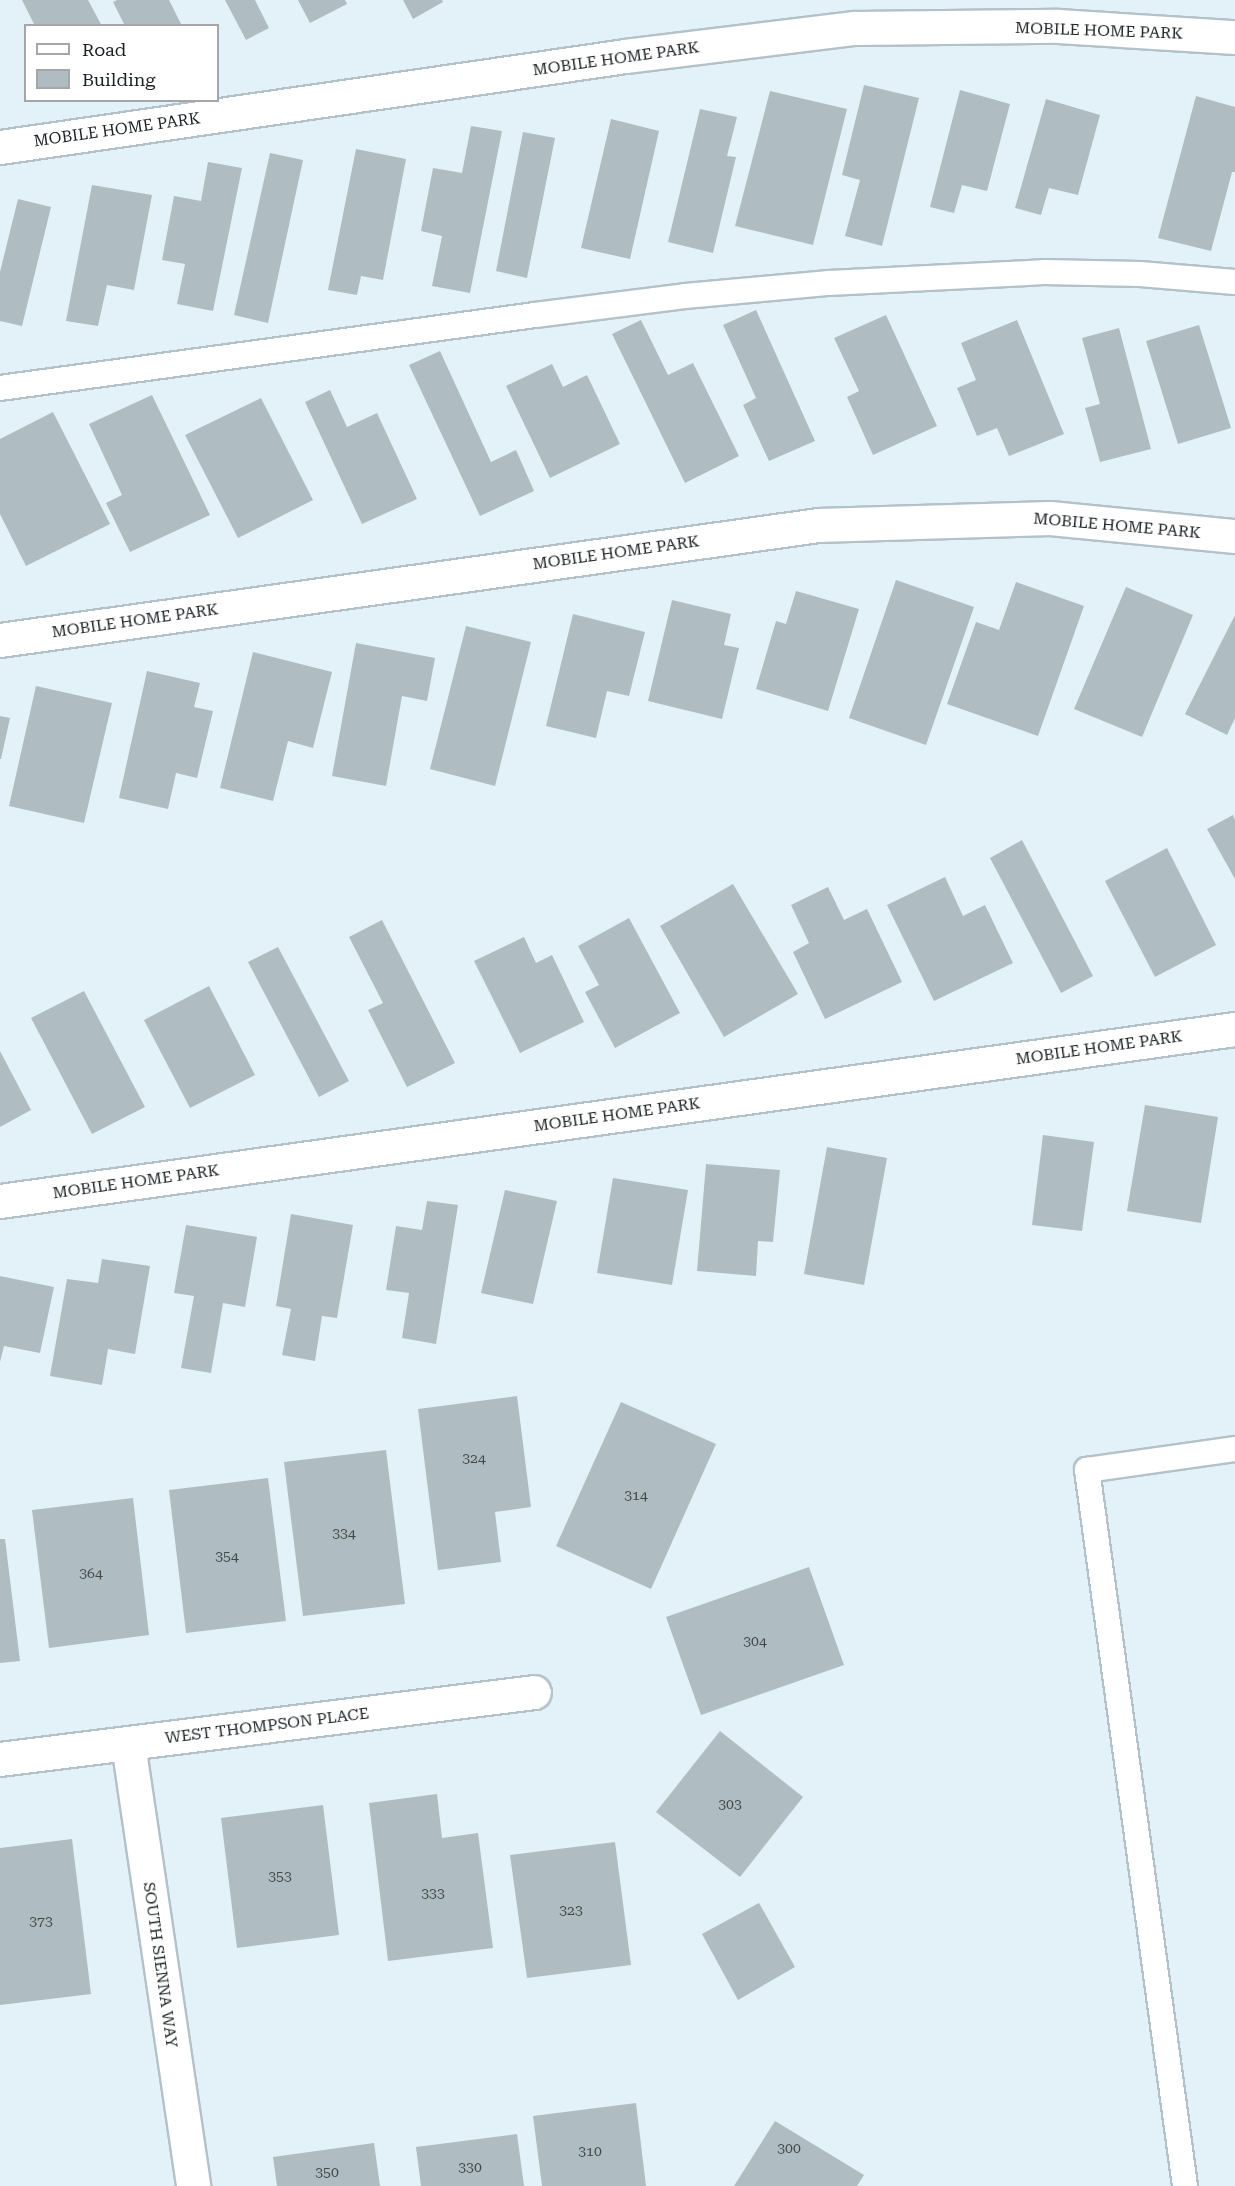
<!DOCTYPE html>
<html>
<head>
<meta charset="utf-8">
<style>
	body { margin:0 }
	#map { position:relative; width:1235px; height:2186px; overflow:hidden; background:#e3f2f8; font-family:"Roboto Serif",serif }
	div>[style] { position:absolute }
	.building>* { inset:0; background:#afbdc3 }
	.roads { filter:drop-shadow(2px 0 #b3c2c8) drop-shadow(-2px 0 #b3c2c8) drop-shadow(0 2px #b3c2c8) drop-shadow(0 -2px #b3c2c8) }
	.lane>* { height:24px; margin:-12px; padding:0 12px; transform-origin:12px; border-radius:12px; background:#fff }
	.street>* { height:33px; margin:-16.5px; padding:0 16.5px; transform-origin:16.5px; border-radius:16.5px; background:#fff }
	span { translate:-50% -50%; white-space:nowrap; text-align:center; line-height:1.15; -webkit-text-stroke:4.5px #fff; paint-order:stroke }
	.number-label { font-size:14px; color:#41484b }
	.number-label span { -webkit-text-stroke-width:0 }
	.street-label { font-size:16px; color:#1c2123 }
	.legend { position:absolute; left:24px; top:24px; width:195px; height:78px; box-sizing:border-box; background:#fff; border:2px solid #a4a6a7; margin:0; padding:8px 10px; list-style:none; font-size:18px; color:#1c2123 }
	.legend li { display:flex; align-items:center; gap:12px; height:30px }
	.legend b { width:30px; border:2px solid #a4a6a7 }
</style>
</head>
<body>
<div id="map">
	<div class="building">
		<i style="clip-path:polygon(22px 0,88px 0,102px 26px,35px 26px)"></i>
		<i style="clip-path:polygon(117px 0,169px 0,182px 26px,125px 26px,113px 2px)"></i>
		<i style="clip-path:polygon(225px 0,255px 0,269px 28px,246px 40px)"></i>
		<i style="clip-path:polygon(298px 0,345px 0,347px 4px,310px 23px)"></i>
		<i style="clip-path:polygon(403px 0,442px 0,443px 2px,413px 19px)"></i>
		<i style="clip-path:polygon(864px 85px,919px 98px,882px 246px,845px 236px,860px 180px,842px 175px)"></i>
		<i style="clip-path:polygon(960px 90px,1010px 104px,987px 191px,962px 185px,954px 213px,930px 207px)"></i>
		<i style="clip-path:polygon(770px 91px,847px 109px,813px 245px,735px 226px)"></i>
		<i style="clip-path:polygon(1196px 96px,1235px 107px,1235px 172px,1232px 172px,1211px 251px,1158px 238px)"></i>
		<i style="clip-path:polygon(1046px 99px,1100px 115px,1078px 195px,1049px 188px,1041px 215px,1015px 208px)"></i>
		<i style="clip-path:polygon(700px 109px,737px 117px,727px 156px,736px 157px,713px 253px,668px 242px)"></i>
		<i style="clip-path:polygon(611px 119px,659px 131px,630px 259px,581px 248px)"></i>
		<i style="clip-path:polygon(471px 126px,502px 131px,470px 293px,432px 286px,442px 236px,421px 231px,433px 168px,462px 173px)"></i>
		<i style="clip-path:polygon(523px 132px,555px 138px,527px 278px,496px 271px)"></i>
		<i style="clip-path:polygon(356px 149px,406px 159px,383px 280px,361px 276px,357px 295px,328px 290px)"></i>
		<i style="clip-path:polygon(270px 153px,303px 160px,268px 323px,234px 315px)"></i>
		<i style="clip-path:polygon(208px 162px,242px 168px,213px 311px,177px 304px,185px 264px,162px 260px,174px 196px,201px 201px)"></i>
		<i style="clip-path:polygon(92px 185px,152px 195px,134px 290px,107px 285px,98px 326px,66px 321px)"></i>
		<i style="clip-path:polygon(18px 199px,51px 207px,22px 326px,0 321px,0 272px)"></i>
		<i style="clip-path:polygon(756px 310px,815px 441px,769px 461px,743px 405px,756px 398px,723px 325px)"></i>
		<i style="clip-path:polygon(886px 315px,937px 426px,873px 455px,847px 397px,859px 391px,834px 338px)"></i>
		<i style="clip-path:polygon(641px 320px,668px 375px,693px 363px,739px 456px,685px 483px,612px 334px)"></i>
		<i style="clip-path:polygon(1017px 320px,1064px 434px,1009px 456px,997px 428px,977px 436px,957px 388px,976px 380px,961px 343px)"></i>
		<i style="clip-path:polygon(1199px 325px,1231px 428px,1178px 444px,1146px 341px)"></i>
		<i style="clip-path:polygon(1119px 328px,1151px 449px,1100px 462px,1085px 408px,1100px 404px,1082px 338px)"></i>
		<i style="clip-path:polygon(440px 351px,491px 462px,516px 450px,534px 491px,480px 516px,409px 365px)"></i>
		<i style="clip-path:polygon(552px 364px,563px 387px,587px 375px,620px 444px,550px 478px,506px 386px)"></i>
		<i style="clip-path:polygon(330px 390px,347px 427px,377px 413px,417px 499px,362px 524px,305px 402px)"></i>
		<i style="clip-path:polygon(152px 395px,210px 515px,130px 552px,106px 503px,122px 495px,89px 424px)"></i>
		<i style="clip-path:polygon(261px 398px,313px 500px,238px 538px,185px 435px)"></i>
		<i style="clip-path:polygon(53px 412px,110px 524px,26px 566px,0 514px,0 439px)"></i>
		<i style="clip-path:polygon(896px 580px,974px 607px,926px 745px,849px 718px)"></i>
		<i style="clip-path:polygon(1016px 582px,1084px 606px,1038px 736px,947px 704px,976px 622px,999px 630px)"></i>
		<i style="clip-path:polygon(1126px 587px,1193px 615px,1142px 737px,1074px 709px)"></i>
		<i style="clip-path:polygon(796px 591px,859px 609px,828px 711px,756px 689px,776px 621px,786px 624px)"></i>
		<i style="clip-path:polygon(672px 600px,731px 614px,724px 645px,739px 648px,722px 719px,648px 701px)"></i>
		<i style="clip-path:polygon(573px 614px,645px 632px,629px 696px,607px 691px,596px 738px,546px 726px)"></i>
		<i style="clip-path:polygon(1235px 615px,1235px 718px,1227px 735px,1185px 714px)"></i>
		<i style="clip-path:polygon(466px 626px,531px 642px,495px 786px,430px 769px)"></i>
		<i style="clip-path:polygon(356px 643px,435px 658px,427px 701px,402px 696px,386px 786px,332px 776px)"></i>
		<i style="clip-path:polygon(253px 652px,332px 672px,313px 748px,288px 741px,273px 801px,220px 788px)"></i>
		<i style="clip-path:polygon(147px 671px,200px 683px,194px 707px,213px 711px,197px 778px,176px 773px,168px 809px,119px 798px)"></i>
		<i style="clip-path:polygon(36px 686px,112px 703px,84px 823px,9px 806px)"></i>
		<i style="clip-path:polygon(0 716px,10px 718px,1px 759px,0 759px)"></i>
		<i style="clip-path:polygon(1233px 815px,1235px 820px,1235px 879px,1207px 829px)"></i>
		<i style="clip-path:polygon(1022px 840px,1093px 976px,1061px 993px,990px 858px)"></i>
		<i style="clip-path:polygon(1167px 848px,1216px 945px,1155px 977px,1105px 881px)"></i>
		<i style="clip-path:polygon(945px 877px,963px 916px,985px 905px,1013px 963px,934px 1001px,887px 905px)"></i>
		<i style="clip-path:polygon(733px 884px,798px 994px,724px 1037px,660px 926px)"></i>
		<i style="clip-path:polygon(828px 887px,844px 920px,867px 909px,902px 982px,825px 1019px,793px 952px,809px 943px,791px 905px)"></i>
		<i style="clip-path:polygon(629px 918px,680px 1013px,615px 1048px,585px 992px,599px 985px,578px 946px)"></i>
		<i style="clip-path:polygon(382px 920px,455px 1063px,407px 1087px,368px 1010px,383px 1003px,349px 937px)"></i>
		<i style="clip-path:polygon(524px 937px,536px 963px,552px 955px,584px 1022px,520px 1053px,474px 961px)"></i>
		<i style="clip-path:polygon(278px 947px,349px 1081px,319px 1097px,248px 962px)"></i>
		<i style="clip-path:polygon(209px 986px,255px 1075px,190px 1108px,144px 1020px)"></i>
		<i style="clip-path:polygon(84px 991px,145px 1107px,92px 1134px,31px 1018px)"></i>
		<i style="clip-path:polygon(0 1051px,31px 1110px,0 1127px)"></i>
		<i style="clip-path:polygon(1145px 1105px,1218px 1117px,1201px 1223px,1127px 1211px)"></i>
		<i style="clip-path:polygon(1043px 1135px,1094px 1142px,1082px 1231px,1032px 1225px)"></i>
		<i style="clip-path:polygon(827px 1147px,887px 1158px,864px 1285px,804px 1274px)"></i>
		<i style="clip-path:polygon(706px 1164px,780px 1170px,773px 1242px,758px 1241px,756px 1276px,697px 1271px)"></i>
		<i style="clip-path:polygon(613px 1178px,688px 1190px,672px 1285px,597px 1273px)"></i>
		<i style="clip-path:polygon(505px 1190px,557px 1201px,533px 1304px,481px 1293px)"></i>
		<i style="clip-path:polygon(427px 1201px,458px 1205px,436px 1344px,402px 1338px,409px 1293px,386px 1290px,396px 1226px,422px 1230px)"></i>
		<i style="clip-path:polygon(291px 1214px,353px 1225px,337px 1318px,322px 1316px,315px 1361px,282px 1355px,291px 1309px,276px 1306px)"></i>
		<i style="clip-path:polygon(186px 1225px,257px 1237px,245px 1307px,223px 1303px,211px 1373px,181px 1368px,194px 1296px,174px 1293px)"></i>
		<i style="clip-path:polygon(102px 1259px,150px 1266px,135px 1354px,108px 1349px,102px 1385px,50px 1376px,67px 1279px,98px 1283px)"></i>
		<i style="clip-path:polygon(0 1276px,54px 1287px,40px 1353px,4px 1346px,0 1362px)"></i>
		<i style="clip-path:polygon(517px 1396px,531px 1507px,495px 1512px,501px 1562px,438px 1570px,418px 1409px)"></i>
		<i style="clip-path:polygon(621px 1402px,716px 1444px,651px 1589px,556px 1546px)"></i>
		<i style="clip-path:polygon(386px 1450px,405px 1604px,303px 1616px,284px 1462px)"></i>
		<i style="clip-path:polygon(268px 1478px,286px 1621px,186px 1633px,169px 1490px)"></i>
		<i style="clip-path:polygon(133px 1498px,149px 1635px,49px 1648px,32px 1510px)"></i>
		<i style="clip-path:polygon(0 1539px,5px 1539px,20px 1661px,0 1663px)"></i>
		<i style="clip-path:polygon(809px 1567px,844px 1665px,701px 1715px,666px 1617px)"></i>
		<i style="clip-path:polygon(720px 1731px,803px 1797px,740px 1877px,656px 1812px)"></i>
		<i style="clip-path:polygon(437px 1794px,442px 1838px,478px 1833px,493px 1948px,388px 1961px,369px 1803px)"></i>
		<i style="clip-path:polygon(323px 1805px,339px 1935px,237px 1948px,221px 1818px)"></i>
		<i style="clip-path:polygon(72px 1839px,91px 1994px,0 2005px,0 1848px)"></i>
		<i style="clip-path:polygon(615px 1842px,631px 1965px,527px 1978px,510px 1855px)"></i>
		<i style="clip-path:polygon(759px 1903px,795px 1967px,738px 2000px,702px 1934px)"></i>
		<i style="clip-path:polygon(636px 2103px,646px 2186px,542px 2186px,533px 2116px)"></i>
		<i style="clip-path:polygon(775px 2121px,864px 2175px,857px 2186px,734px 2186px)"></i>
		<i style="clip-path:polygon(517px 2134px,524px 2186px,421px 2186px,416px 2147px)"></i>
		<i style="clip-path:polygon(374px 2143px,380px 2186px,277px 2186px,273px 2157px)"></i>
	</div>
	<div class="roads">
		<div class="lane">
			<i style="left:0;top:388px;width:540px;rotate:-7.77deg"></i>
			<i style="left:535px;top:315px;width:151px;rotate:-7.2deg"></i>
			<i style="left:685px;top:296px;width:145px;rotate:-5.2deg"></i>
			<i style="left:829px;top:283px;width:215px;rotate:-2.9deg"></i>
			<i style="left:1044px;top:272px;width:96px;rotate:1.2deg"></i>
			<i style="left:1140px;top:274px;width:95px;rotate:4.8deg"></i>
			<i style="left:1185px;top:2186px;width:723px;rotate:-97.79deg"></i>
			<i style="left:1087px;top:1470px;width:149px;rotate:-8.1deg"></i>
		</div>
		<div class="street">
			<i style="left:0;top:147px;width:632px;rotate:-8.28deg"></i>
			<i style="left:625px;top:56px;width:231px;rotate:-7deg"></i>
			<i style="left:854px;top:28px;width:204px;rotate:-0.6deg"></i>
			<i style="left:1058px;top:26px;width:177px;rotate:3.6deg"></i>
			<i style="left:0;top:640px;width:826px;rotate:-8deg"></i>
			<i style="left:818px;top:525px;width:232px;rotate:-1.7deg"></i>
			<i style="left:1050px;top:518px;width:186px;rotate:5.6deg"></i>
			<i style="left:0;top:1201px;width:1247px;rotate:-7.93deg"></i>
			<i style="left:128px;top:1744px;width:447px;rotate:81.6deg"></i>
			<i style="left:0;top:1759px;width:538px;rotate:-7.15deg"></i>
		</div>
	</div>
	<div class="number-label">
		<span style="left:474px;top:1458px">324</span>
		<span style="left:636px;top:1495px">314</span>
		<span style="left:344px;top:1533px">334</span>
		<span style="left:227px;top:1556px">354</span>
		<span style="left:91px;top:1573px">364</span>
		<span style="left:755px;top:1641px">304</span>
		<span style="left:730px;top:1804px">303</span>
		<span style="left:280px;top:1876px">353</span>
		<span style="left:433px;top:1893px">333</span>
		<span style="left:571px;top:1910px">323</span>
		<span style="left:41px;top:1921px">373</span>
		<span style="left:789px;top:2148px">300</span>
		<span style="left:590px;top:2151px">310</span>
		<span style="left:470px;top:2167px">330</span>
		<span style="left:327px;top:2172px">350</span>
	</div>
	<div class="street-label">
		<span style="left:1099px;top:31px;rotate:2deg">MOBILE HOME PARK</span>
		<span style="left:616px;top:59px;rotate:-8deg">MOBILE HOME PARK</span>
		<span style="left:117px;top:130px;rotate:-8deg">MOBILE HOME PARK</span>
		<span style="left:1117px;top:526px;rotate:5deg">MOBILE HOME PARK</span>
		<span style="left:616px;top:553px;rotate:-8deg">MOBILE HOME PARK</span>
		<span style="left:135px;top:621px;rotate:-8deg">MOBILE HOME PARK</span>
		<span style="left:1099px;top:1048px;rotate:-8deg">MOBILE HOME PARK</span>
		<span style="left:617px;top:1115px;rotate:-8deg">MOBILE HOME PARK</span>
		<span style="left:136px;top:1182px;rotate:-8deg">MOBILE HOME PARK</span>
		<span style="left:267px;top:1726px;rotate:-7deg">WEST THOMPSON PLACE</span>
		<span style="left:160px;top:1965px;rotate:82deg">SOUTH SIENNA WAY</span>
	</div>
	<ul class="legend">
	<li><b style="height:8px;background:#fff"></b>Road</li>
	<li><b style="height:16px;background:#afbdc3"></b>Building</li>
	</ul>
</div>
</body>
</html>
